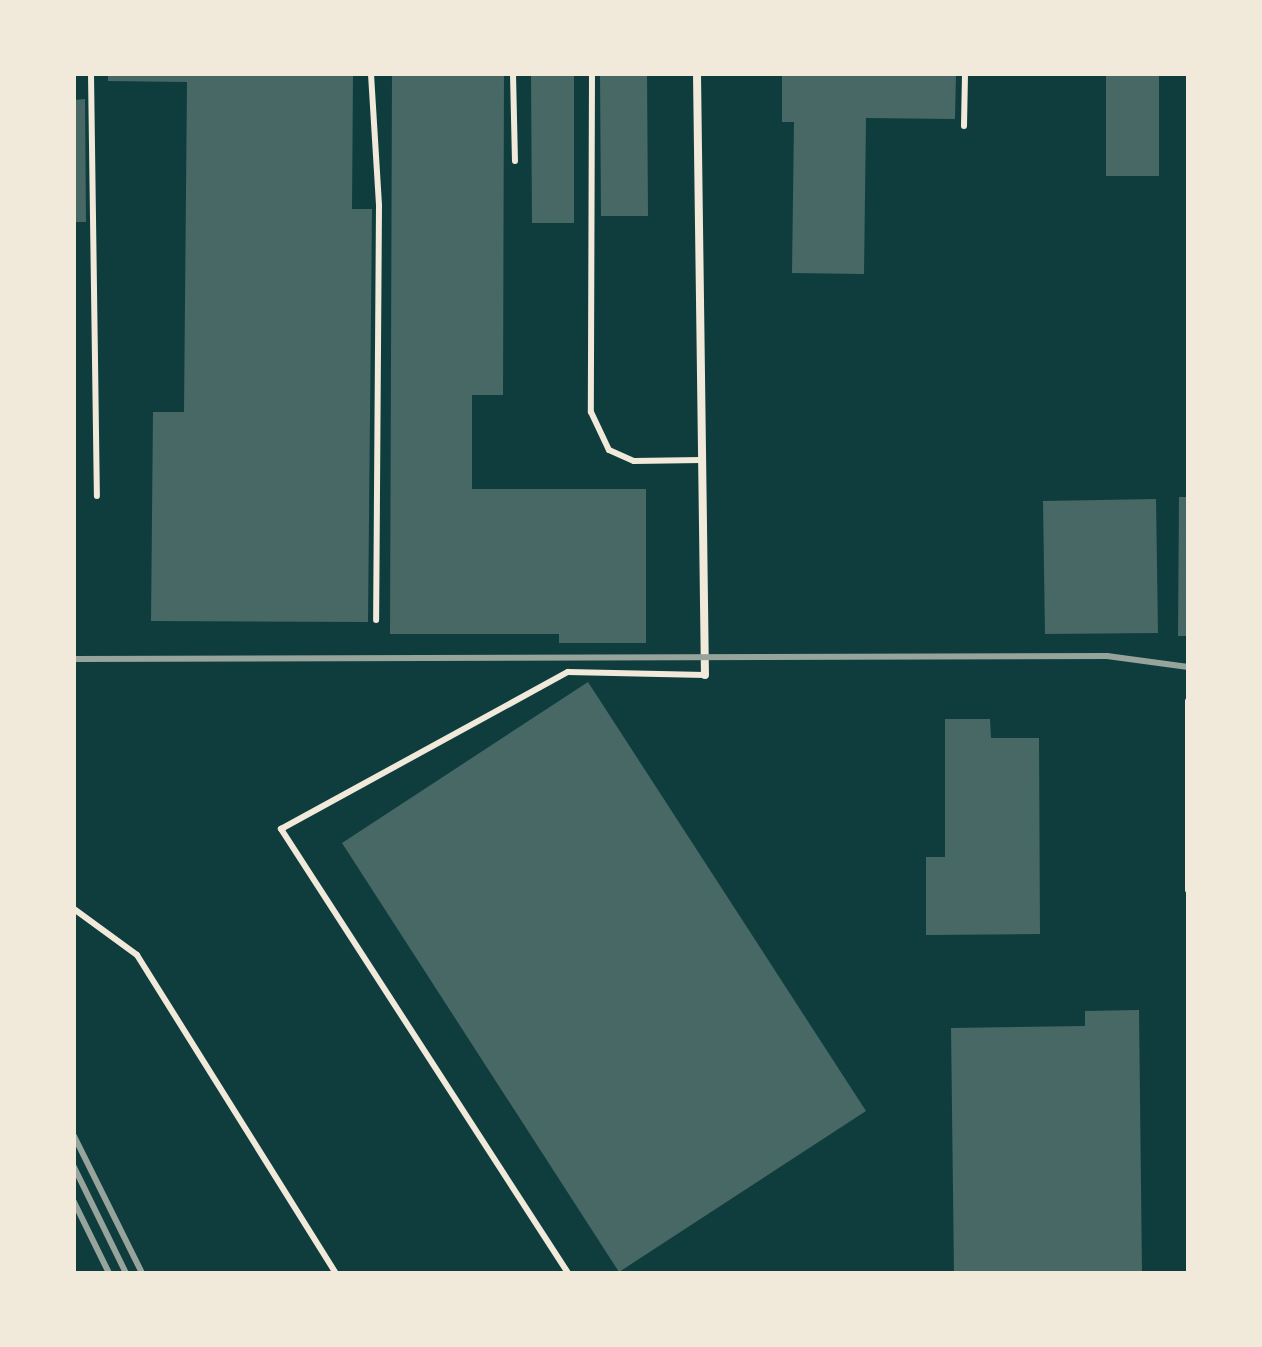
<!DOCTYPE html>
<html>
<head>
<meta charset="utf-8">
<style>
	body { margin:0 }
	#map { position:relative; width:1262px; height:1347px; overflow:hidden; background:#0f3d3e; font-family:Quicksand,sans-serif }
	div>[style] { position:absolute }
	.building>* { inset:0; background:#486865 }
	.service>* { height:6px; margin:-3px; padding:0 3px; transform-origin:3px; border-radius:3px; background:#f1e9da }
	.minor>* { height:8px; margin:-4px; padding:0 4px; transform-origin:4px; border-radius:4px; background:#f1e9da }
	.rail>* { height:6px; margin:-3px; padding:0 3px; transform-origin:3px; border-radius:3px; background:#97a49c }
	span { translate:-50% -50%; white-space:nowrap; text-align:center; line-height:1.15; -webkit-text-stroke:8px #f1e9da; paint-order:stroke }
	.frame { position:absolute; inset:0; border:76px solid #f1e9da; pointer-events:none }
</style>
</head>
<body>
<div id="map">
	<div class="building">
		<i style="clip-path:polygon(108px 74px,353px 74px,352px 209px,372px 209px,368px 622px,151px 621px,153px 412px,184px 412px,187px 82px,108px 81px)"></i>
		<i style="clip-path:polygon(392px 74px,504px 74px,503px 395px,472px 395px,472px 489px,646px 489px,646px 643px,559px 643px,559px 634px,390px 634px)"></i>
		<i style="clip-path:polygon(531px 74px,574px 74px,574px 223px,532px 223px)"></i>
		<i style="clip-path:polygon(600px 74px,647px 74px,648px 216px,601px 216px)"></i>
		<i style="clip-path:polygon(782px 74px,956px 74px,955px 119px,866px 118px,864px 274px,792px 273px,794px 122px,782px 122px)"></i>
		<i style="clip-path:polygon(1106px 74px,1159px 74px,1159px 176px,1106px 176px)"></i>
		<i style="clip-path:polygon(85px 99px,86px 222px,74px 222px,74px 100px)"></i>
		<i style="clip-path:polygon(1179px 497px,1188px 497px,1188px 636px,1178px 636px)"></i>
		<i style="clip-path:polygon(1156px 499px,1158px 633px,1045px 634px,1043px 501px)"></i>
		<i style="clip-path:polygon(588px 682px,866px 1111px,619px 1272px,342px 843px)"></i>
		<i style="clip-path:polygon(945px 719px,990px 719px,991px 738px,1039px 738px,1040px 934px,926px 935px,926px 857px,945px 857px)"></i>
		<i style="clip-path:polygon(1139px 1010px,1142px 1273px,954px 1273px,951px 1028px,1085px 1026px,1085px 1011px)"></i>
	</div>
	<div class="service">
		<i style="left:91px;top:74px;width:422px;rotate:89.2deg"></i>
		<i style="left:371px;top:74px;width:132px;rotate:86.5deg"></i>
		<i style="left:379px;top:206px;width:414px;rotate:90.4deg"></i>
		<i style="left:513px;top:74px;width:87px;rotate:88.7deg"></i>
		<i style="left:592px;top:74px;width:338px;rotate:90.2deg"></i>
		<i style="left:591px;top:412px;width:42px;rotate:64.7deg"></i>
		<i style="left:609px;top:450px;width:27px;rotate:24deg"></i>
		<i style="left:634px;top:461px;width:67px;rotate:-0.9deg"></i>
		<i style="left:964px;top:126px;width:52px;rotate:-88.9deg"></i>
		<i style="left:1188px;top:701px;width:189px;rotate:90deg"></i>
		<i style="left:74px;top:909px;width:78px;rotate:36.1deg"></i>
		<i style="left:137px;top:955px;width:375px;rotate:58deg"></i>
		<i style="left:568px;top:1273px;width:529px;rotate:-122.88deg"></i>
		<i style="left:281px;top:829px;width:327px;rotate:-28.7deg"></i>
		<i style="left:568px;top:672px;width:137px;rotate:1.3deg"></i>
	</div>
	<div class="minor">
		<i style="left:697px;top:74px;width:601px;rotate:89.24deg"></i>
	</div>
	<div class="rail">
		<i style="left:74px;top:659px;width:1033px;rotate:-0.17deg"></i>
		<i style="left:1107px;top:656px;width:82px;rotate:7.7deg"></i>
		<i style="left:74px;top:1136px;width:153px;rotate:63.6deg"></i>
		<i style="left:74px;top:1167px;width:118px;rotate:63.9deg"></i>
		<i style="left:74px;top:1202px;width:79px;rotate:63.8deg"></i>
	</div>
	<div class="frame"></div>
</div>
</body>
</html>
